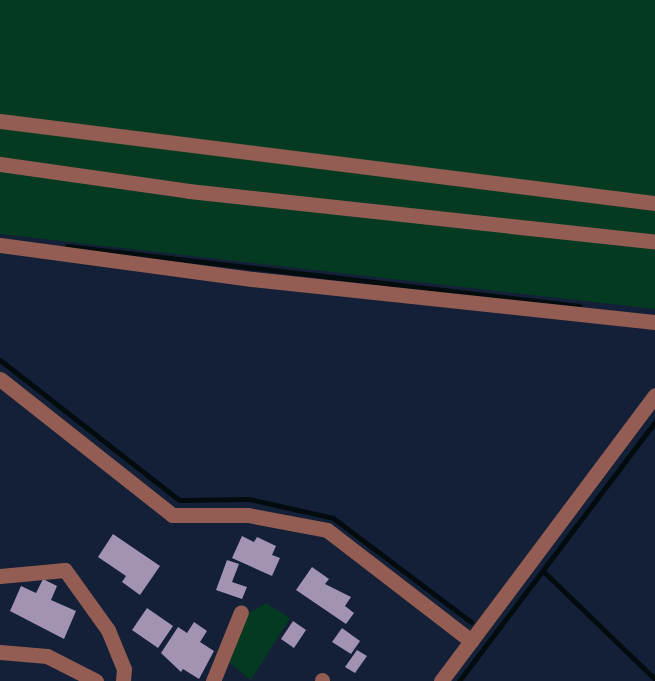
<!DOCTYPE html>
<html>
<head>
<meta charset="utf-8">
<style>
	body { margin:0 }
	#map { position:relative; width:655px; height:681px; overflow:hidden; background:#142037; font-family:Cabin,sans-serif }
	div>[style] { position:absolute }
	.green>* { inset:0; background:#043a21 }
	.stream>* { height:5px; margin:-2.5px; padding:0 2.5px; transform-origin:2.5px; border-radius:2.5px; background:#020c0f }
	.building>* { inset:0; background:#a293b2 }
	.minor>* { height:15px; margin:-7.5px; padding:0 7.5px; transform-origin:7.5px; border-radius:7.5px; background:#935d53 }
	span { translate:-50% -50%; white-space:nowrap; text-align:center; line-height:1.15; -webkit-text-stroke:6px #142037; paint-order:stroke }
</style>
</head>
<body>
<div id="map">
	<div class="green">
		<i style="clip-path:polygon(0 0,655px 0,655px 309px,0 234px)"></i>
		<i style="clip-path:polygon(266px 603px,290px 618px,251px 680px,227px 661px,246px 615px)"></i>
	</div>
	<div class="stream">
		<i style="left:67px;top:246px;width:516px;rotate:6.68deg"></i>
		<i style="left:0;top:360px;width:227px;rotate:38deg"></i>
		<i style="left:179px;top:500px;width:70px;rotate:-0.8deg"></i>
		<i style="left:249px;top:499px;width:86px;rotate:12.7deg"></i>
		<i style="left:333px;top:518px;width:173px;rotate:37deg"></i>
		<i style="left:543px;top:571px;width:156px;rotate:44deg"></i>
		<i style="left:459px;top:681px;width:325px;rotate:-52.9deg"></i>
	</div>
	<div class="building">
		<i style="clip-path:polygon(113px 534px,160px 566px,140px 595px,122px 582px,126px 576px,98px 557px)"></i>
		<i style="clip-path:polygon(242px 536px,254px 542px,257px 537px,276px 546px,272px 555px,280px 558px,272px 576px,232px 558px)"></i>
		<i style="clip-path:polygon(227px 560px,239px 564px,232px 582px,247px 587px,242px 599px,216px 590px)"></i>
		<i style="clip-path:polygon(312px 567px,329px 579px,325px 584px,351px 597px,345px 606px,354px 613px,346px 624px,296px 590px)"></i>
		<i style="clip-path:polygon(43px 579px,57px 586px,51px 600px,76px 611px,64px 639px,10px 611px,21px 586px,36px 593px)"></i>
		<i style="clip-path:polygon(147px 608px,173px 626px,158px 648px,132px 630px)"></i>
		<i style="clip-path:polygon(293px 621px,306px 630px,294px 648px,281px 639px)"></i>
		<i style="clip-path:polygon(194px 622px,207px 631px,200px 642px,214px 651px,199px 679px,183px 669px,181px 672px,161px 653px,178px 627px,187px 633px)"></i>
		<i style="clip-path:polygon(342px 628px,360px 641px,351px 654px,332px 642px)"></i>
		<i style="clip-path:polygon(357px 650px,367px 656px,355px 673px,345px 667px)"></i>
	</div>
	<div class="minor">
		<i style="left:0;top:121px;width:660px;rotate:7.14deg"></i>
		<i style="left:0;top:164px;width:191px;rotate:8.1deg"></i>
		<i style="left:189px;top:191px;width:469px;rotate:6.2deg"></i>
		<i style="left:0;top:245px;width:254px;rotate:7.7deg"></i>
		<i style="left:252px;top:279px;width:405px;rotate:6.1deg"></i>
		<i style="left:0;top:379px;width:219px;rotate:38.3deg"></i>
		<i style="left:172px;top:515px;width:76px"></i>
		<i style="left:248px;top:515px;width:80px;rotate:10.8deg"></i>
		<i style="left:327px;top:530px;width:182px;rotate:37.6deg"></i>
		<i style="left:471px;top:641px;width:50px;rotate:126.9deg"></i>
		<i style="left:0;top:576px;width:65px;rotate:-5.3deg"></i>
		<i style="left:65px;top:570px;width:74px;rotate:54.4deg"></i>
		<i style="left:108px;top:630px;width:42px;rotate:67.7deg"></i>
		<i style="left:124px;top:669px;width:12px;rotate:95deg"></i>
		<i style="left:471px;top:641px;width:307px;rotate:-53.2deg"></i>
		<i style="left:0;top:652px;width:47px;rotate:4.9deg"></i>
		<i style="left:47px;top:656px;width:55px;rotate:27deg"></i>
		<i style="left:213px;top:681px;width:74px;rotate:-67.9deg"></i>
		<i style="left:322px;top:681px;width:1px;rotate:-90deg"></i>
	</div>
</div>
</body>
</html>
